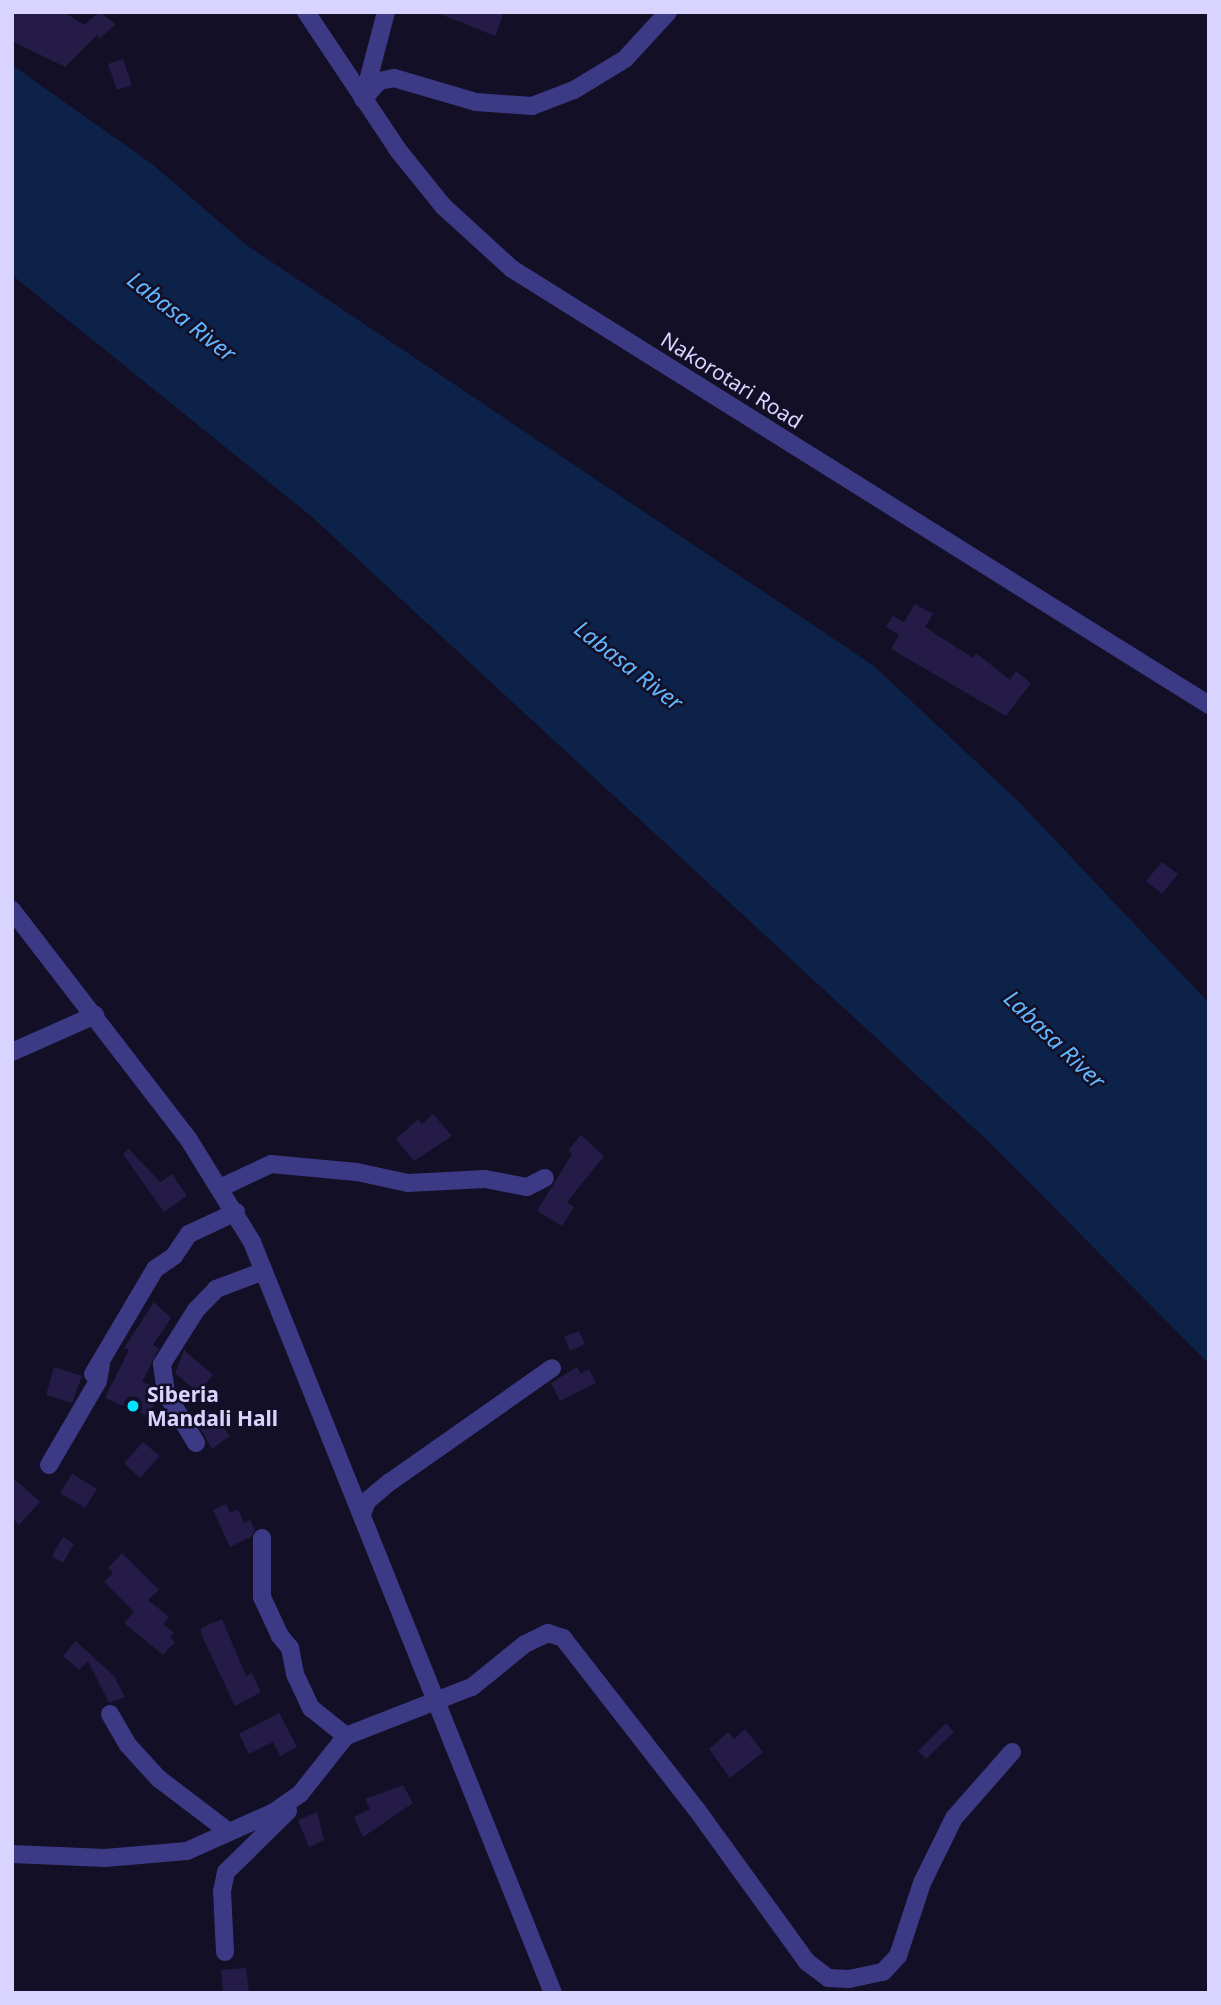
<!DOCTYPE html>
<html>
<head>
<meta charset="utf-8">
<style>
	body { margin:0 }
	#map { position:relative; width:1221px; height:2005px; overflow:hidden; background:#130f26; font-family:"Noto Sans",sans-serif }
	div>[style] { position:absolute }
	.water>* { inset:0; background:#0c2248 }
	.building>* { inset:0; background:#241b47 }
	.minor>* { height:18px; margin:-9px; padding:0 9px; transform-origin:9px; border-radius:9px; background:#3d3a85 }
	.dots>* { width:19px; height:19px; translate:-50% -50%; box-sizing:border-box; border:4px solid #130f26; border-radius:50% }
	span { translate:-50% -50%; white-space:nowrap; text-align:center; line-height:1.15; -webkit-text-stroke:5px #130f26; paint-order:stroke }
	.street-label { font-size:21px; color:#d9d4ff }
	.poi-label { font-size:21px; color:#d9d4ff; font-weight:700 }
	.left { translate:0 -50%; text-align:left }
	.water-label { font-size:23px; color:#62b6ff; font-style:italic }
	.frame { position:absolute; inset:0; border:14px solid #d9d4ff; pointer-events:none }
</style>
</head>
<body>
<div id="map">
	<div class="water">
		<i style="clip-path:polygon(12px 65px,152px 164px,245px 244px,874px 666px,1020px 803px,1209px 1003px,1209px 1364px,990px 1143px,311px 516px,12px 275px)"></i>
	</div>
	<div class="building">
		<i style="clip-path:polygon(12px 12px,64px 12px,84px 25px,99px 12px,116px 24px,99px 39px,97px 35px,65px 67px,12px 41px)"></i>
		<i style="clip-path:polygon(435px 12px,504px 12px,495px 36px)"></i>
		<i style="clip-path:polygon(123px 59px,132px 85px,117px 90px,108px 64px)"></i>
		<i style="clip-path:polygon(915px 604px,933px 614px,925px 627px,973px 658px,976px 653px,1010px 680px,1016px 671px,1031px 683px,1006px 716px,891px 649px,899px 635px,886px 627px,893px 616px,904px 622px)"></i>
		<i style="clip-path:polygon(1162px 862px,1178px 874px,1162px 894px,1146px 881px)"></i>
		<i style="clip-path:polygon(433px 1114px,452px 1136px,414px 1161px,396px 1139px,418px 1119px,422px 1124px)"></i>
		<i style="clip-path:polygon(581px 1135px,604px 1156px,567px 1202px,574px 1207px,562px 1226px,537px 1211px,572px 1154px,568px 1150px)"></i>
		<i style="clip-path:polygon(129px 1149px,160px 1182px,172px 1174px,187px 1196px,164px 1212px,123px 1154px)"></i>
		<i style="clip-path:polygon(154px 1302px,171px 1318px,153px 1345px,159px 1348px,142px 1382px,154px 1386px,156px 1398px,149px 1417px,105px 1398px,129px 1350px,124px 1348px)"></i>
		<i style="clip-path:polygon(579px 1331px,585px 1344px,570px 1351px,564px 1337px)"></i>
		<i style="clip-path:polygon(184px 1350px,213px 1375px,198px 1393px,175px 1373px)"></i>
		<i style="clip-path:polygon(54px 1367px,82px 1376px,72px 1403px,46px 1395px)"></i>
		<i style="clip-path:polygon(577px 1367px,581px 1374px,589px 1369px,596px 1383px,560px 1401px,551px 1383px)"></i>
		<i style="clip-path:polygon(210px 1410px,230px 1436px,212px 1449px,196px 1421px)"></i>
		<i style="clip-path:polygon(143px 1442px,160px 1456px,140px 1478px,124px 1463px)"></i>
		<i style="clip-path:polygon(72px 1474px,97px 1489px,85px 1508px,60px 1493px)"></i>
		<i style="clip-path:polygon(12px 1477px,40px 1502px,19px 1525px,12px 1518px)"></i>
		<i style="clip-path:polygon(226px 1504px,230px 1513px,238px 1509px,244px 1523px,250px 1520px,255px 1530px,251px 1537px,230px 1547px,213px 1510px)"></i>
		<i style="clip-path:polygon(63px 1537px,74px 1544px,63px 1563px,52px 1556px)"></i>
		<i style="clip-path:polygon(122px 1553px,159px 1590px,148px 1600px,169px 1617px,163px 1624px,174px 1633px,170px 1637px,175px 1642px,163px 1655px,124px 1623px,134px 1612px,104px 1582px,113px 1573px,108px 1568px)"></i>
		<i style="clip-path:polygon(222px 1619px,246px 1676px,252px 1673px,261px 1692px,235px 1706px,201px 1634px,201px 1628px)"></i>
		<i style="clip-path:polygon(76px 1641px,114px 1676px,125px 1697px,109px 1703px,88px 1661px,79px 1670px,63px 1656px)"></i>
		<i style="clip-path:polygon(279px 1713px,297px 1747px,280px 1756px,273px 1742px,249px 1754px,239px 1734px)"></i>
		<i style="clip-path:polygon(946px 1723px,954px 1732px,926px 1759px,918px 1751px)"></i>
		<i style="clip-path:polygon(745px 1729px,763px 1752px,730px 1778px,709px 1749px,728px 1732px,734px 1739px)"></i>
		<i style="clip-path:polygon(403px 1785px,413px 1803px,363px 1837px,354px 1817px,370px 1809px,365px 1799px)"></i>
		<i style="clip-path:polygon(317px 1812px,324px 1840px,309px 1847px,298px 1820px)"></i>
		<i style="clip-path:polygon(246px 1968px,249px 1993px,223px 1993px,221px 1970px)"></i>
	</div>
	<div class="minor">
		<i style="left:306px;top:12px;width:166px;rotate:56.3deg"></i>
		<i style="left:398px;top:150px;width:72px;rotate:51.2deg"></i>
		<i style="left:443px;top:206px;width:93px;rotate:42.4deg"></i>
		<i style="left:512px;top:269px;width:822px;rotate:32.03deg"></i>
		<i style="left:365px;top:92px;width:83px;rotate:-75.3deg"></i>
		<i style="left:363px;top:99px;width:24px;rotate:-48deg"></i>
		<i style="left:379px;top:81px;width:15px;rotate:-11deg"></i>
		<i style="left:394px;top:78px;width:85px;rotate:16.3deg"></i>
		<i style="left:476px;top:102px;width:56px;rotate:4.1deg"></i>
		<i style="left:532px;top:106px;width:45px;rotate:-20.9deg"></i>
		<i style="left:574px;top:90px;width:60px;rotate:-31.3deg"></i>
		<i style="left:625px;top:59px;width:64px;rotate:-47.5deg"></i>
		<i style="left:12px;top:910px;width:290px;rotate:52.4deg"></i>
		<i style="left:189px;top:1140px;width:120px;rotate:58.3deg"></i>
		<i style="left:252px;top:1242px;width:809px;rotate:68.16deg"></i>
		<i style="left:12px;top:1052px;width:91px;rotate:-24deg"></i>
		<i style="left:222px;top:1187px;width:54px;rotate:-25.1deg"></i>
		<i style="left:271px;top:1164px;width:86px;rotate:5.3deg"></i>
		<i style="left:357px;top:1172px;width:52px;rotate:12.2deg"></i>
		<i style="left:408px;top:1183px;width:77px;rotate:-3deg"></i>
		<i style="left:485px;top:1179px;width:43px;rotate:10.8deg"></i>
		<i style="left:527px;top:1187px;width:20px;rotate:-27deg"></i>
		<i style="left:93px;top:1374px;width:122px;rotate:-59.4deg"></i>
		<i style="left:155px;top:1269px;width:23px;rotate:-34deg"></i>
		<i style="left:174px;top:1256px;width:27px;rotate:-56deg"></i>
		<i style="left:189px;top:1234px;width:52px;rotate:-25.1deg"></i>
		<i style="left:196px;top:1443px;width:58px;rotate:-121deg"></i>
		<i style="left:166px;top:1393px;width:29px;rotate:-98deg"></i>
		<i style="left:162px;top:1364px;width:64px;rotate:-57.8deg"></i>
		<i style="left:196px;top:1310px;width:29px;rotate:-46deg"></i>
		<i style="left:216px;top:1289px;width:51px;rotate:-20.6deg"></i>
		<i style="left:49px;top:1465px;width:97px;rotate:-59.7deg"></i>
		<i style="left:98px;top:1381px;width:17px;rotate:-80deg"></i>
		<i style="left:362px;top:1514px;width:14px;rotate:-69deg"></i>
		<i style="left:367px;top:1501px;width:30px;rotate:-40deg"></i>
		<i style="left:390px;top:1482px;width:198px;rotate:-35.1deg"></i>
		<i style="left:262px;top:1538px;width:59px;rotate:90deg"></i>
		<i style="left:262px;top:1597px;width:43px;rotate:65.2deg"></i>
		<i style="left:280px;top:1636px;width:16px;rotate:50deg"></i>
		<i style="left:290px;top:1648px;width:26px;rotate:79deg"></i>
		<i style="left:295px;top:1674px;width:38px;rotate:65deg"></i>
		<i style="left:311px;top:1708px;width:45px;rotate:38.7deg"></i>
		<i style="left:110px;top:1714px;width:36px;rotate:60deg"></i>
		<i style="left:128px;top:1745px;width:45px;rotate:47.7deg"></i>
		<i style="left:158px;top:1778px;width:89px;rotate:37.3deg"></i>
		<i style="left:12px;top:1854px;width:93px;rotate:2.5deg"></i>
		<i style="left:105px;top:1858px;width:82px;rotate:-4.9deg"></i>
		<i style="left:187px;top:1851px;width:95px;rotate:-24.1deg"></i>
		<i style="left:274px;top:1812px;width:32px;rotate:-35deg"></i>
		<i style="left:300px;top:1794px;width:74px;rotate:-51.6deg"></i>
		<i style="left:346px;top:1736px;width:135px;rotate:-21.3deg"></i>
		<i style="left:472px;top:1687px;width:68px;rotate:-39.1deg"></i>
		<i style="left:525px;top:1644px;width:25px;rotate:-26deg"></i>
		<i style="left:548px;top:1633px;width:16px;rotate:18deg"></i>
		<i style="left:563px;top:1638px;width:218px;rotate:52.1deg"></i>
		<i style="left:697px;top:1810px;width:188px;rotate:54.1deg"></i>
		<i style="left:807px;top:1962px;width:26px;rotate:37deg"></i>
		<i style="left:828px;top:1978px;width:21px;rotate:3deg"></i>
		<i style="left:849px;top:1979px;width:35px;rotate:-12deg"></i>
		<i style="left:883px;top:1972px;width:22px;rotate:-47deg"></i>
		<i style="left:898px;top:1956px;width:77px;rotate:-71.8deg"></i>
		<i style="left:922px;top:1883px;width:72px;rotate:-63.8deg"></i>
		<i style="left:954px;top:1818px;width:88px;rotate:-48.7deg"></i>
		<i style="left:225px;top:1952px;width:61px;rotate:-92.8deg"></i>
		<i style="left:222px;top:1891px;width:19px;rotate:-78deg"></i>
		<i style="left:226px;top:1872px;width:87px;rotate:-44.5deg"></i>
	</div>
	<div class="dots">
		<i style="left:133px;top:1406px;background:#00e5ff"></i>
	</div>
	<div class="street-label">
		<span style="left:732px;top:380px;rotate:32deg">Nakorotari Road</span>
	</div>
	<div class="poi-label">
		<span class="left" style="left:147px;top:1406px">Siberia<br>Mandali Hall</span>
	</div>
	<div class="water-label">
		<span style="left:182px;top:316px;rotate:38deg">Labasa River</span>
		<span style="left:629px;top:665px;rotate:38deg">Labasa River</span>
		<span style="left:1055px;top:1039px;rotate:44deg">Labasa River</span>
	</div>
	<div class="frame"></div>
</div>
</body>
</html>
